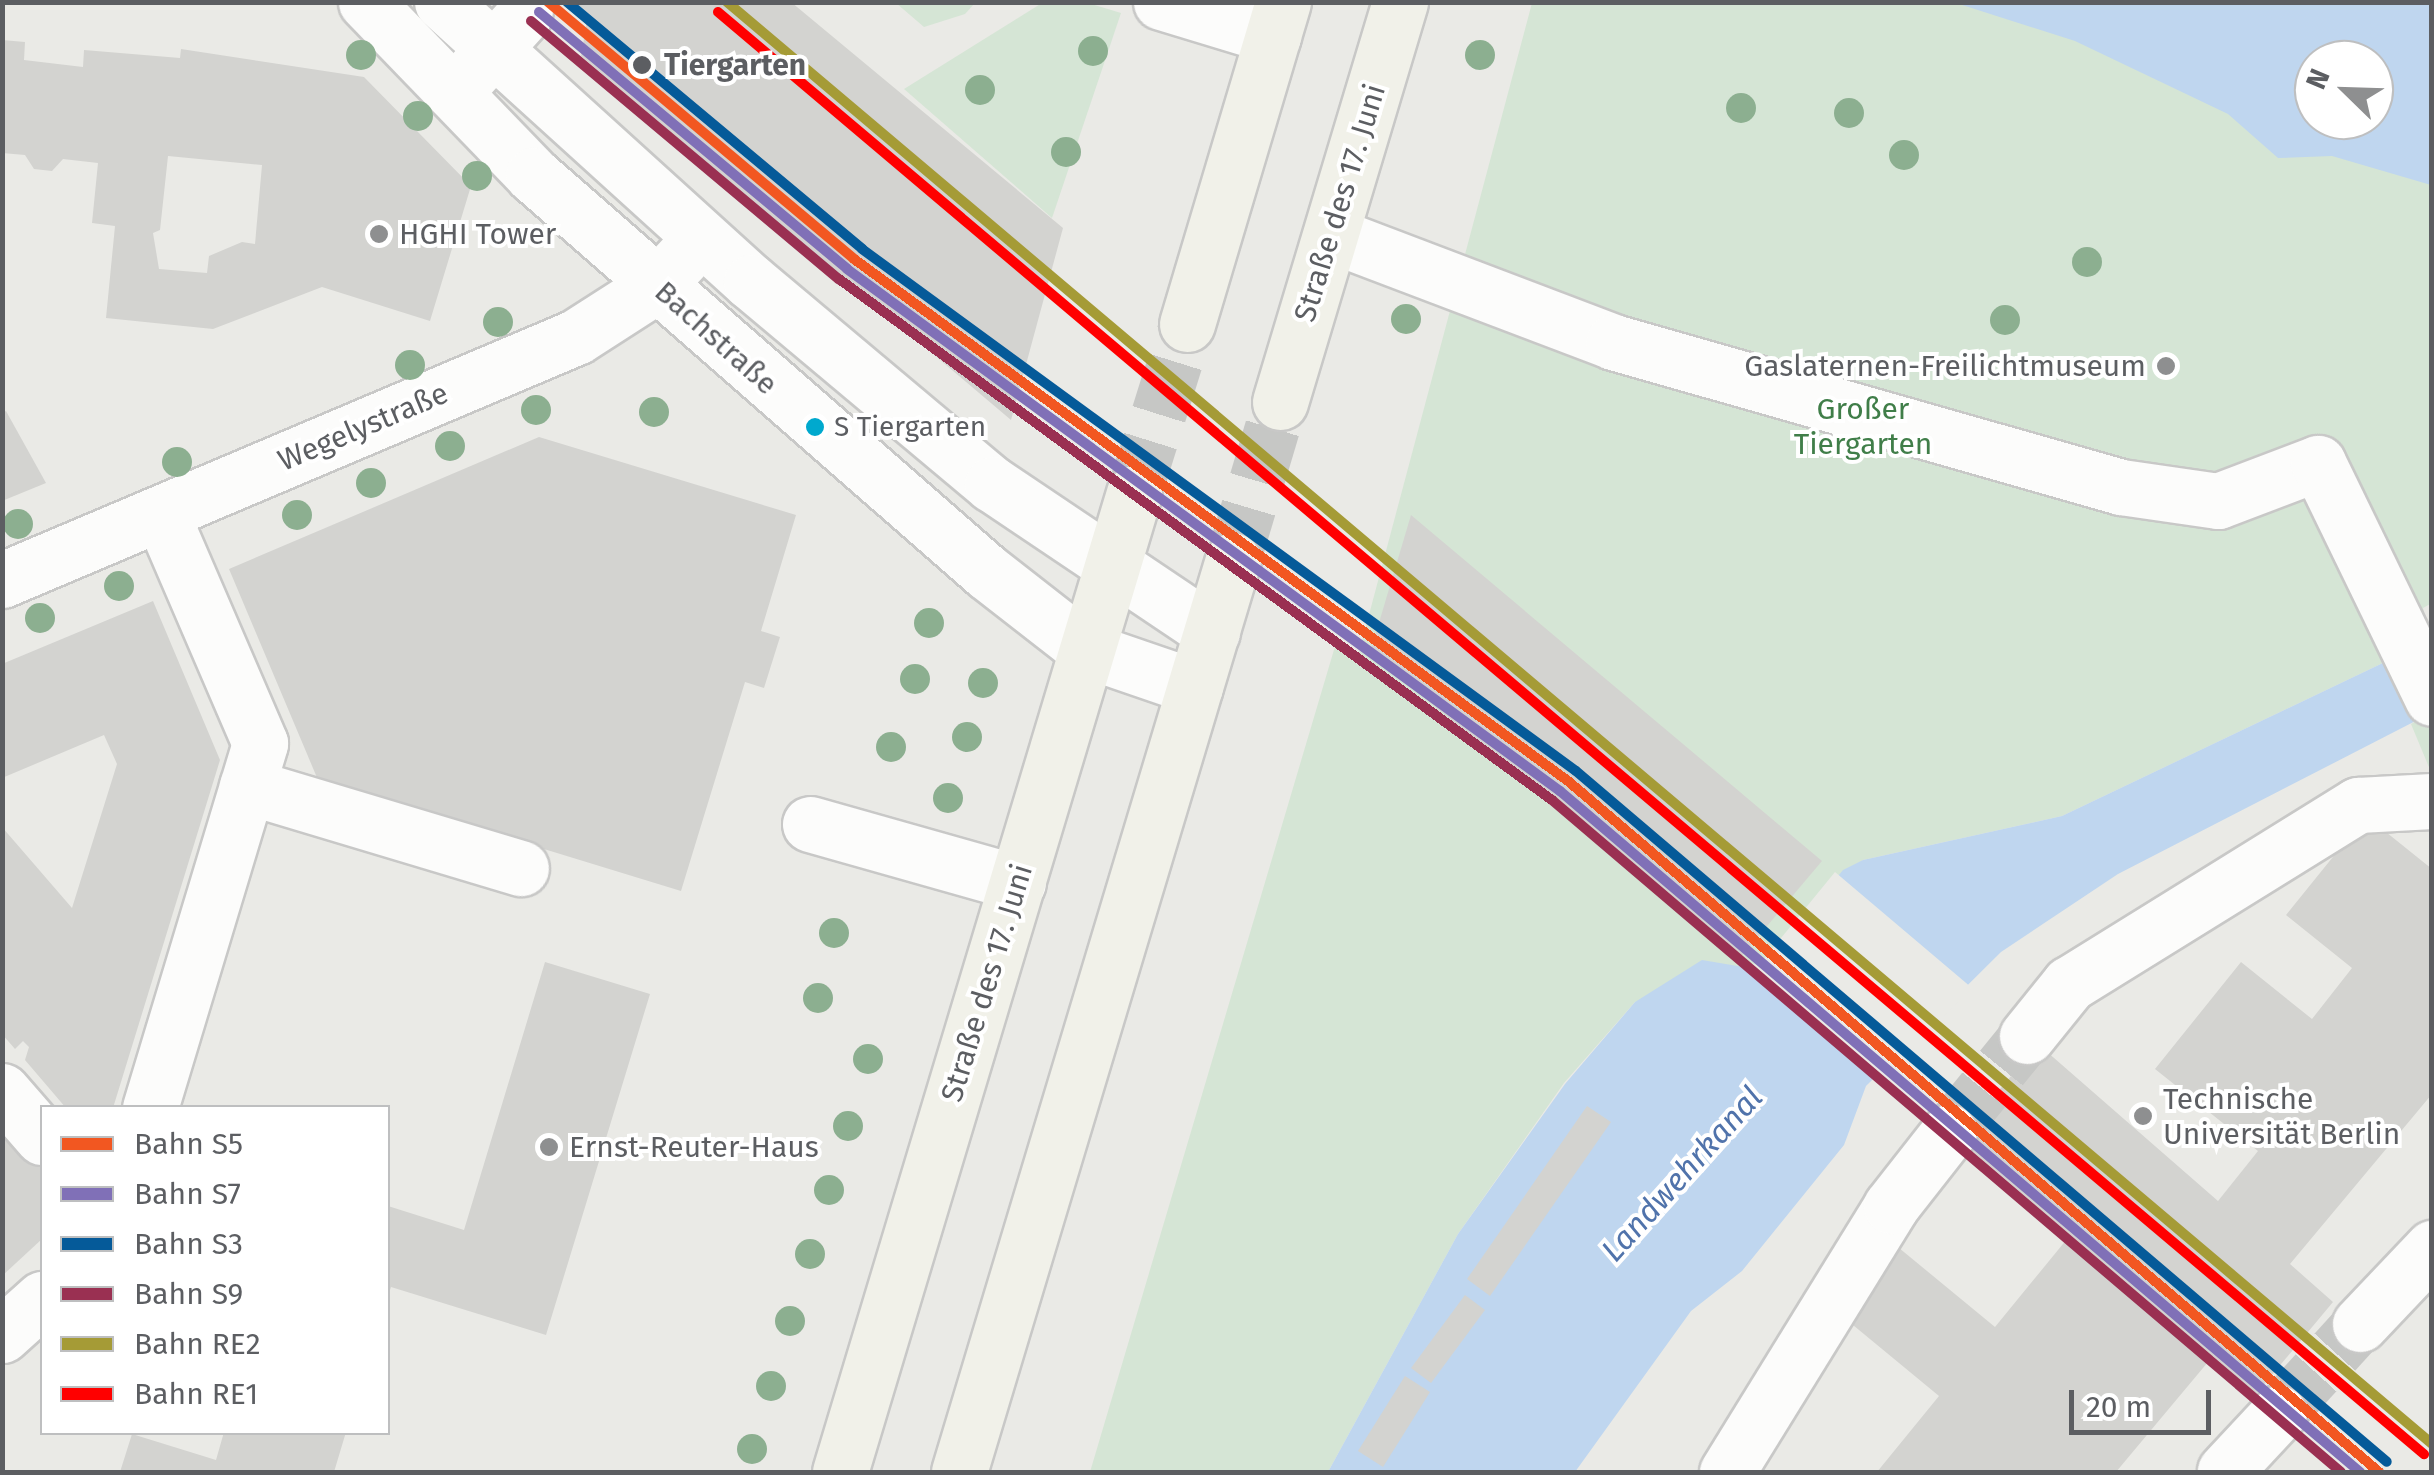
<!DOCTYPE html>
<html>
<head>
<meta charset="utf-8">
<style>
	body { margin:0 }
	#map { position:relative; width:2434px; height:1475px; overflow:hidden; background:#eaeae6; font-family:"Fira Sans",sans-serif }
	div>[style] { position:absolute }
	.green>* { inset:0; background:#d5e5d5 }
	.water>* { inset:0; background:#bfd6ef }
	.pier>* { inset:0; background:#eaeae6 }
	.building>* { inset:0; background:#d3d3d0 }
	.minor-tunnel>* { height:55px; margin-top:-27.5px; transform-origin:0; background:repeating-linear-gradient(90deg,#c6c7c5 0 55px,transparent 0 83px) }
	.major-tunnel>* { height:55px; margin-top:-27.5px; transform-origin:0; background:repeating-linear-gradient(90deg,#c6c7c5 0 55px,transparent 0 83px) }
	.roads { filter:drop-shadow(2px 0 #c8c8c7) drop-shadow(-2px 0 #c8c8c7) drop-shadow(0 2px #c8c8c7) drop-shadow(0 -2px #c8c8c7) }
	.minor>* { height:55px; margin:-27.5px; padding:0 27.5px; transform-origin:27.5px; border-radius:27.5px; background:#fcfcfb }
	.major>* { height:55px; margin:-27.5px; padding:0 27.5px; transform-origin:27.5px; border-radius:27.5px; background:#f1f1e9 }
	.rail-1>* { height:10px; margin:-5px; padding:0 5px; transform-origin:5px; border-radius:5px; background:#f25721 }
	.rail-2>* { height:10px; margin:-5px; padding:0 5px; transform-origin:5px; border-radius:5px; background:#8070b7 }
	.rail-3>* { height:10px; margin:-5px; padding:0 5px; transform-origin:5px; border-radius:5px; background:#055a99 }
	.rail-4>* { height:10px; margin:-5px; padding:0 5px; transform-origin:5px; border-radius:5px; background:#9a3052 }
	.rail-5>* { height:10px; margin:-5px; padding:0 5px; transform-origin:5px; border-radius:5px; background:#a59b36 }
	.rail-6>* { height:10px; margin:-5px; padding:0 5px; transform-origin:5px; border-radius:5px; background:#f00 }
	.trees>* { width:30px; height:30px; margin:-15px; border-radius:50%; background:#8caf90 }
	.dots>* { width:28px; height:28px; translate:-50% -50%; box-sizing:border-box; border:5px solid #fff; border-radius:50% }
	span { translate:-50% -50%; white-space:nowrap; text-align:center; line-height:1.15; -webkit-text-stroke:8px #fff; paint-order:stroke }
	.bus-label { font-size:28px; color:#5c5e62 }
	.left { translate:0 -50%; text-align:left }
	.stop-label { font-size:30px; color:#5c5e62; font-weight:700 }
	.street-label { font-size:30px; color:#5c5e62 }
	.poi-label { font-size:30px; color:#5c5e62 }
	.right { translate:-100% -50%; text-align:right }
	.park-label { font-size:30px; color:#407e49 }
	.water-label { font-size:32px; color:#5073ab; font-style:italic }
	.frame { position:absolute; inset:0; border:5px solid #5c5e62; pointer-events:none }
	.legend { position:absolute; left:40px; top:1105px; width:350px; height:330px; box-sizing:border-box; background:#fff; border:2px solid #bebfc0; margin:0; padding:12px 18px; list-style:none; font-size:30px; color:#5c5e62 }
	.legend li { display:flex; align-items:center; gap:20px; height:50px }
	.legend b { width:50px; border:2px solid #bebfc0 }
	.north { position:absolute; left:2294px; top:40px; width:100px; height:100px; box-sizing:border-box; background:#fff; border:2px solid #bebfc0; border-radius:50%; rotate:293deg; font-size:28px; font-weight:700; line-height:40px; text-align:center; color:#5c5e62 }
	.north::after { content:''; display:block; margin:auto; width:35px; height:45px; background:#8e8f90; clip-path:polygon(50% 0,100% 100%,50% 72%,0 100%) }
	.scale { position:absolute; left:2069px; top:1390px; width:142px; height:45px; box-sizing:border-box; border:5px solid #5c5e62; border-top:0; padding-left:12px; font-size:30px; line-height:35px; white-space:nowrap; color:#5c5e62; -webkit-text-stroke:8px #fff; paint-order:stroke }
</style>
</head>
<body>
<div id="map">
	<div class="green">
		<i style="clip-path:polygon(896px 3px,975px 3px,965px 14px,924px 27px)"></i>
		<i style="clip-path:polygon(1042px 3px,1088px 3px,1121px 13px,1052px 218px,904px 89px)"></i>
		<i style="clip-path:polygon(evenodd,1532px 3px,2431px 3px,2432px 603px,2423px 608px,2431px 640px,2062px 816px,1863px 860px,1761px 970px,1635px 1002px,1564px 1083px,1458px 1234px,1328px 1472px,1090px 1472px,1336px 643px,1358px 656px,1532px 3px,2314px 60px,2374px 60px,2374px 120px,2314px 120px,2314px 60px)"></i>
		<i style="clip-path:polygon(2431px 713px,2431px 772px,2411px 724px)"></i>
	</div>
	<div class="water">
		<i style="clip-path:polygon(evenodd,1956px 3px,2431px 3px,2431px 185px,2332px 156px,2278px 158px,2228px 114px,2075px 41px,1956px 3px,2314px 60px,2374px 60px,2374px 120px,2314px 120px,2314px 60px)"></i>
		<i style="clip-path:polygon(2431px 640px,2431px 713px,2118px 874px,2001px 952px,1866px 1086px,1844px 1145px,1742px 1271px,1691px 1311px,1575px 1472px,1328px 1472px,1458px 1234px,1565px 1084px,1635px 1002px,1702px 960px,1761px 970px,1843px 870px,1863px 860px,2062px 816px)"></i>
	</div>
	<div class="pier">
		<i style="clip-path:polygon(1835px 872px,1972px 988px,1882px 1077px,1744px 962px,1759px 965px)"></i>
		<i style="clip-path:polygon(2421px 1376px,2431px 1384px,2431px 1472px,2350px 1472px,2341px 1465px)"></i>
	</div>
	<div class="building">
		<i style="clip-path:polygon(565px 2px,791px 2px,1063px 228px,1011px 420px,581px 56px,587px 21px)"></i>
		<i style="clip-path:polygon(evenodd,2px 40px,25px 42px,24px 60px,83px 67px,84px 50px,180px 58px,181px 49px,364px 77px,471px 186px,430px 321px,322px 287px,213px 329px,106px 318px,115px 226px,92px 223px,98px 163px,63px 159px,52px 171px,34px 169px,25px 155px,2px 153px,2px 40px,168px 156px,262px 165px,255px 244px,242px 242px,209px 256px,207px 273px,159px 269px,153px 233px,160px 230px,168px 156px)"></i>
		<i style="clip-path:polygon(6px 411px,46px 483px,2px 501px,2px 413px)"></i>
		<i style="clip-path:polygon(539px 437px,796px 515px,761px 631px,780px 637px,764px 688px,745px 682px,681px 891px,318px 780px,229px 569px)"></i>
		<i style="clip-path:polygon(1411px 515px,1822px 861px,1740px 958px,1370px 653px)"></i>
		<i style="clip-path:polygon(153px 601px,220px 760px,113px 1108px,66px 1108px,25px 1060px,29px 1047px,23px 1041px,15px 1049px,2px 1034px,2px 827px,72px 908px,117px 764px,104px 735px,2px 778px,2px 664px)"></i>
		<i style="clip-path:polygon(2366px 816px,2432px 869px,2432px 1094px,2290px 1264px,2333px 1302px,2256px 1394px,2213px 1356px,2116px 1472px,1877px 1472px,1939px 1396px,1836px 1311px,1893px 1243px,1995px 1327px,2067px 1239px,2142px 1296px,1958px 1139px,2038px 1044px,2218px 1201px,2258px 1151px,2155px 1069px,2241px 962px,2312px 1019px,2352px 968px,2286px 915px)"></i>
		<i style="clip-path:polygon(545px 962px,650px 994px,546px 1335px,391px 1287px,388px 1296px,388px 1206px,464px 1230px)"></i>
		<i style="clip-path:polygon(1587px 1106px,1611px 1122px,1490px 1296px,1467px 1279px)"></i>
		<i style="clip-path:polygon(9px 1128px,42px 1168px,42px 1239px,2px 1276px,2px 1134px)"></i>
		<i style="clip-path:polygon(1465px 1295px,1485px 1310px,1431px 1383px,1411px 1368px)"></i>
		<i style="clip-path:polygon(1405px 1376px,1430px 1392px,1383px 1467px,1358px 1451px)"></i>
		<i style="clip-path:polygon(224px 1432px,346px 1432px,334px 1472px,120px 1472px,132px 1434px,216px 1460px)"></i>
	</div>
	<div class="minor-tunnel">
		<i style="left:1949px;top:1132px;width:124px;rotate:-50.9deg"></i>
		<i style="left:2279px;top:1413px;width:120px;rotate:-47.7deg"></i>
	</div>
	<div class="major-tunnel">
		<i style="left:1134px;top:493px;width:177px;rotate:-72.6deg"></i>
		<i style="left:1233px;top:560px;width:165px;rotate:-73.4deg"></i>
	</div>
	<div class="roads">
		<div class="minor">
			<i style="left:366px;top:2px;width:240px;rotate:46deg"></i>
			<i style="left:533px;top:175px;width:603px;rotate:41.17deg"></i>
			<i style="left:987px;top:572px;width:127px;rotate:38deg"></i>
			<i style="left:1087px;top:650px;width:114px;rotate:18.9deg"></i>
			<i style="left:442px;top:2px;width:417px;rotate:42.2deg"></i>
			<i style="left:751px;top:282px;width:314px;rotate:40deg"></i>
			<i style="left:992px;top:484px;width:265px;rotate:33.9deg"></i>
			<i style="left:1161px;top:2px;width:117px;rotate:16.9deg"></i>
			<i style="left:468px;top:77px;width:84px;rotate:-47.9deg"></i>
			<i style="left:524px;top:15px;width:13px;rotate:-81deg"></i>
			<i style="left:1332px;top:235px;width:301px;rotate:20.8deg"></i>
			<i style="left:1613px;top:342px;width:528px;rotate:15.93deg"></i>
			<i style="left:2121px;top:487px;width:98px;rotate:8.2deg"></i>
			<i style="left:2218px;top:501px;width:107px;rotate:-20.8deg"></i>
			<i style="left:2318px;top:463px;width:261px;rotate:64.1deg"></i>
			<i style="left:2px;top:580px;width:623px;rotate:-22.95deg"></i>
			<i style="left:576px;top:337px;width:96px;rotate:-32.7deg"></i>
			<i style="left:657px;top:285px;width:37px;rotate:-47deg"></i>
			<i style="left:247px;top:786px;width:286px;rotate:16.7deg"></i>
			<i style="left:810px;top:824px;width:216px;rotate:15.8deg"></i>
			<i style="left:2027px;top:1036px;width:67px;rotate:-51.1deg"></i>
			<i style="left:2069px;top:984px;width:340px;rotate:-31.8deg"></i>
			<i style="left:2358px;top:805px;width:74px;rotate:-3.1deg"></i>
			<i style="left:2px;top:1091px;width:61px;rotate:49deg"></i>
			<i style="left:150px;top:1108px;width:381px;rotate:-73.2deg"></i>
			<i style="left:260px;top:743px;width:250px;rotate:-113.3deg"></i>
			<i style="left:2360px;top:1324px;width:105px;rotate:-46.5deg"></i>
			<i style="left:2px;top:1335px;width:54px;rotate:-42deg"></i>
			<i style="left:2225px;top:1471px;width:79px;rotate:-47deg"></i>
			<i style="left:1727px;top:1472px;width:312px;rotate:-58.3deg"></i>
			<i style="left:1891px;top:1206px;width:94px;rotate:-51.9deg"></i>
		</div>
		<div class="major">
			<i style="left:1187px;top:324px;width:336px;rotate:-73.4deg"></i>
			<i style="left:1280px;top:402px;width:418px;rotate:-73.3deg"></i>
			<i style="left:840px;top:1472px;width:1022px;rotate:-73.28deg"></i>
			<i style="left:959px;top:1472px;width:952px;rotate:-73.28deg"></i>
		</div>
	</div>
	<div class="rail-1">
		<i style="left:548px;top:2px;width:400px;rotate:40deg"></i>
		<i style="left:854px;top:259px;width:884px;rotate:36.17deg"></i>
		<i style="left:1568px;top:781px;width:1065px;rotate:40.43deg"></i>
	</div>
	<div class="rail-2">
		<i style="left:539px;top:12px;width:401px;rotate:39.8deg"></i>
		<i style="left:847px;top:269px;width:884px;rotate:36.21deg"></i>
		<i style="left:1560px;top:791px;width:1051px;rotate:40.41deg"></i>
	</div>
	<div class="rail-3">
		<i style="left:567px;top:2px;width:385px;rotate:39.9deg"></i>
		<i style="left:862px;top:249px;width:884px;rotate:36.17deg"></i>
		<i style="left:1576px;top:771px;width:1065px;rotate:40.43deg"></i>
	</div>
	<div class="rail-4">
		<i style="left:531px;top:21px;width:402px;rotate:40deg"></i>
		<i style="left:839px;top:279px;width:883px;rotate:36.16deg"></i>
		<i style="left:1552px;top:800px;width:1036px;rotate:40.42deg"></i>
	</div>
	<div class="rail-5">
		<i style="left:727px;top:2px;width:2233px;rotate:40.22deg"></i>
	</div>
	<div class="rail-6">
		<i style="left:718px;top:12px;width:2234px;rotate:40.21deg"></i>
	</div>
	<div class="trees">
		<i style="left:1093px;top:51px"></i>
		<i style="left:361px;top:55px"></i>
		<i style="left:1480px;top:55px"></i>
		<i style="left:980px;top:90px"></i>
		<i style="left:1741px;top:108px"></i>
		<i style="left:1849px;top:113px"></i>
		<i style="left:418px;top:116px"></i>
		<i style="left:1066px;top:152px"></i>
		<i style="left:1904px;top:155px"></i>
		<i style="left:477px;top:176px"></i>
		<i style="left:2087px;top:262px"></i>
		<i style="left:1406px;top:319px"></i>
		<i style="left:2005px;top:320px"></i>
		<i style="left:498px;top:322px"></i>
		<i style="left:410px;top:365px"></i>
		<i style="left:536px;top:410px"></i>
		<i style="left:654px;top:412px"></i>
		<i style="left:450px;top:446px"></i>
		<i style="left:177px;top:462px"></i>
		<i style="left:371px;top:483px"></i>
		<i style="left:297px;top:515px"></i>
		<i style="left:18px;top:524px"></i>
		<i style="left:119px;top:586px"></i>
		<i style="left:40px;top:618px"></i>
		<i style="left:929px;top:623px"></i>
		<i style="left:915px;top:679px"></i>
		<i style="left:983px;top:683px"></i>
		<i style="left:967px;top:737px"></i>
		<i style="left:891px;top:747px"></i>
		<i style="left:948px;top:798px"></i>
		<i style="left:834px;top:933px"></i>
		<i style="left:818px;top:998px"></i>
		<i style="left:868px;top:1059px"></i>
		<i style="left:848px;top:1126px"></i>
		<i style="left:829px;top:1190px"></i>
		<i style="left:810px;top:1254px"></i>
		<i style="left:790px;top:1321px"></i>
		<i style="left:771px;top:1386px"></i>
		<i style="left:752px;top:1449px"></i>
	</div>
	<div class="dots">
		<i style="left:642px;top:65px;background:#5c5e62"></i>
		<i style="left:379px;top:234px;background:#8e8f90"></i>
		<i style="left:2166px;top:366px;background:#8e8f90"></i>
		<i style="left:815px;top:427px;background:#00a9ce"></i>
		<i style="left:2143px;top:1116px;background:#8e8f90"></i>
		<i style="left:549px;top:1147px;background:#8e8f90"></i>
	</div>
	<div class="bus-label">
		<span class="left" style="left:834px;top:427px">S Tiergarten</span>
	</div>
	<div class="stop-label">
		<span class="left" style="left:664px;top:65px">Tiergarten</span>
	</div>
	<div class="street-label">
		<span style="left:1340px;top:203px;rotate:-73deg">Straße des 17. Juni</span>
		<span style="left:716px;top:338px;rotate:42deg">Bachstraße</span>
		<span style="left:363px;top:427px;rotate:-23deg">Wegelystraße</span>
		<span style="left:987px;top:983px;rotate:-73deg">Straße des 17. Juni</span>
	</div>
	<div class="poi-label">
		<span class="left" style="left:399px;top:234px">HGHI Tower</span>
		<span class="right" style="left:2146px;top:366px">Gaslaternen-Freilichtmuseum</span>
		<span class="left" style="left:2163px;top:1116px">Technische<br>Universität Berlin</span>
		<span class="left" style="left:569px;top:1147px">Ernst-Reuter-Haus</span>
	</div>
	<div class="park-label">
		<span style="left:1863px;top:426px">Großer<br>Tiergarten</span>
	</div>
	<div class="water-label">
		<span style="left:1682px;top:1174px;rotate:-48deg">Landwehrkanal</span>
	</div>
	<div class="frame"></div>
	<ul class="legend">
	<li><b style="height:12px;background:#f25721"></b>Bahn S5</li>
	<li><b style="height:12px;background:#8070b7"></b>Bahn S7</li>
	<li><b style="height:12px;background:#055a99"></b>Bahn S3</li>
	<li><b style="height:12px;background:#9a3052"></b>Bahn S9</li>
	<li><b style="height:12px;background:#a59b36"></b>Bahn RE2</li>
	<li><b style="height:12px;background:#f00"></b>Bahn RE1</li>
	</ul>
	<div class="north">N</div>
	<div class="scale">20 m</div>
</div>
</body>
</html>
